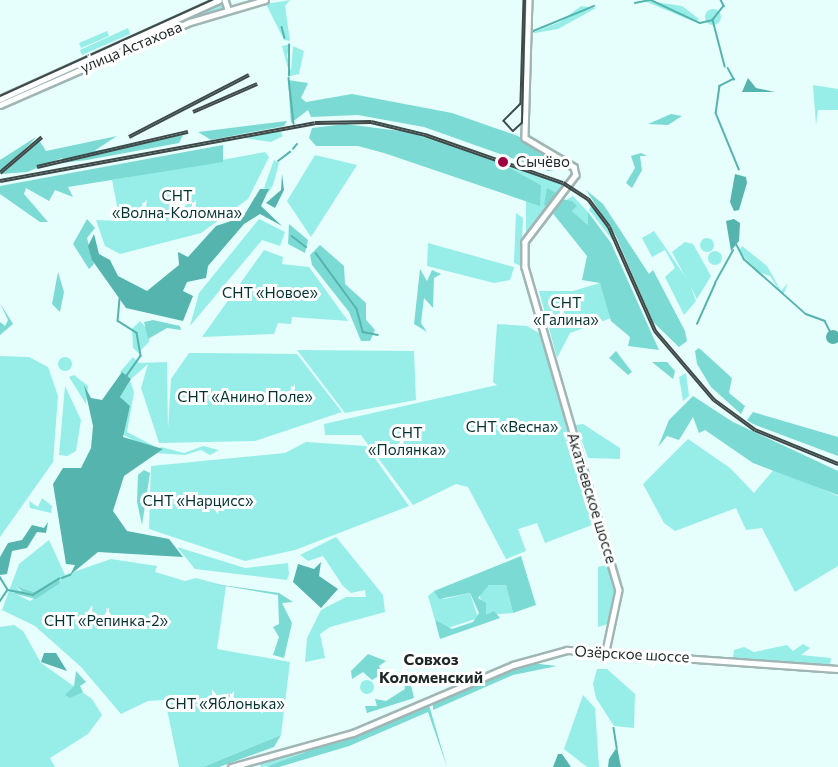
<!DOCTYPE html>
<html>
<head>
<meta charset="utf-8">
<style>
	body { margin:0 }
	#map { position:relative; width:838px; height:767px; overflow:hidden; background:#e6fefc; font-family:Commissioner,sans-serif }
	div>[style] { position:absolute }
	.green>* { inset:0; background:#97eee9 }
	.round { border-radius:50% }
	.forest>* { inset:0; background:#7cdad4 }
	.water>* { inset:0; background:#56b4af }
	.stream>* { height:1.5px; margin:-0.75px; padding:0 0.75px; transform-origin:0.75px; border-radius:0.75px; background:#56b4af }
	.roads { filter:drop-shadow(2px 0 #a0b6b5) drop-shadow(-2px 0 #a0b6b5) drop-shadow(0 2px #a0b6b5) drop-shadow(0 -2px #a0b6b5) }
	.major>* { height:4.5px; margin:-2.25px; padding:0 2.25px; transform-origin:2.25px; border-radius:2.25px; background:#fff }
	.tram>* { height:1.5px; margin:-0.75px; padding:0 0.75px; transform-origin:0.75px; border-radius:0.75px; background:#3e4a49 }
	.rail>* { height:4px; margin-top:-2px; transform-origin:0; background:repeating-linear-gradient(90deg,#fff 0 4.5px,#3e4a49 0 9px); box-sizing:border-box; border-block:2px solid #3e4a49 }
	.dots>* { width:16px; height:16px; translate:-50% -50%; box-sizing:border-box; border:3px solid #fff; border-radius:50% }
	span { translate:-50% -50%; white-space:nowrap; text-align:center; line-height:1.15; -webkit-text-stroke:6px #fff; paint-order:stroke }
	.street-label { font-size:15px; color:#1f2827 }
	.poi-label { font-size:15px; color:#1f2827 }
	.left { translate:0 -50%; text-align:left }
	.park-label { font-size:15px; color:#043432 }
	.neighbourhood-label { font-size:16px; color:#1f2827; font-weight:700 }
</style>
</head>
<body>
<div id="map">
	<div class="green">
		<i style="clip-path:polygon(290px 0,285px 6px,290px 41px,284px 40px,266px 4px)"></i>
		<i style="clip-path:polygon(642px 0,682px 6px,699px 19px,695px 22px)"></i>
		<i style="clip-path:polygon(224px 2px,225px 9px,171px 25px,222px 2px)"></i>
		<i style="clip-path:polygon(581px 6px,596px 8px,558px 29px,529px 34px,560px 22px)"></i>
		<i class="round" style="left:705px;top:9px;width:16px;height:16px"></i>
		<i style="clip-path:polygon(128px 28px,130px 34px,82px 55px,80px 50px)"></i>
		<i style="clip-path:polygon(107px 31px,109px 36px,81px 48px,79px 43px)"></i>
		<i style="clip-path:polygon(291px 44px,287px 55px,291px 71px,293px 46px,304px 51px,299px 74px,290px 76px,282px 46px)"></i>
		<i style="clip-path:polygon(109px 52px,110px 55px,23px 92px,23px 91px)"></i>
		<i style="clip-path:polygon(813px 85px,838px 89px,838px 110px,818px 110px,816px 125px)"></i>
		<i style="clip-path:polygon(280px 131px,283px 136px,271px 142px,245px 138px)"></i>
		<i style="clip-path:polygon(408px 132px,414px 132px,566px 186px,526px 236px,526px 200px,519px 197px,526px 200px,541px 185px,501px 163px)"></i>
		<i style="clip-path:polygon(265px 152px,269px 157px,248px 199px,201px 233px,120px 254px,105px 246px,96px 220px,120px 221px,112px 180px)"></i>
		<i style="clip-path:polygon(315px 155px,357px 165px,311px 237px,287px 201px)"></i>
		<i style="clip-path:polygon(274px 160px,279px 163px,273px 185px,268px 193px,264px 188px)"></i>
		<i style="clip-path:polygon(573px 196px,588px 212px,588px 225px,572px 211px,576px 207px,566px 200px)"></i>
		<i style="clip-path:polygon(591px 206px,608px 227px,614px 242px,589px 210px)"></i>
		<i style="clip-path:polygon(516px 213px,523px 218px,521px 266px,514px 263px)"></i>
		<i style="clip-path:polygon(259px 219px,285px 232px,280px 246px,262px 240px,190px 326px,199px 293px)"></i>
		<i style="clip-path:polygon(654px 231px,689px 282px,696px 301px,684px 315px,665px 277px,675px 268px,665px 250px,652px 257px,642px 238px)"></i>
		<i class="round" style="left:700px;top:238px;width:14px;height:14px"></i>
		<i style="clip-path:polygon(685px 242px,693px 244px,711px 276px,697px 299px,672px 252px)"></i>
		<i style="clip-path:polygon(428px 243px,514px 267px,510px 280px,494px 283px,427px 266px)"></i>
		<i style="clip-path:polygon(742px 246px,767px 266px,781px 291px,788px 283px,784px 293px,781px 293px,770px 276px,758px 272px,739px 251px)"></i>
		<i style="clip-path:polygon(264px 250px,283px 257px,282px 264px,309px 267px,348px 321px,292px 317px,291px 324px,278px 323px,274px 334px,202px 337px)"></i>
		<i class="round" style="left:708px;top:251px;width:14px;height:14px"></i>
		<i style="clip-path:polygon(600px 283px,614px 317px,570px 333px,557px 358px,539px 291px,573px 291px)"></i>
		<i style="clip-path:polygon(140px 321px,149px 331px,149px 342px,139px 352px,144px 358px,133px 348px,132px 329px)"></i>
		<i style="clip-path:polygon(497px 324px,527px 326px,544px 336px,597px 523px,545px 543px,537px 523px,518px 529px,526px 551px,506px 559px,468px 487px,456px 484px,413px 505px,361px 435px,325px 435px,324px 424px,497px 385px,493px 382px)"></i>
		<i style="clip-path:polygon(297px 350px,414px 351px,416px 400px,345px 413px)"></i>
		<i style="clip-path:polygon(189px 353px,297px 354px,342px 412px,255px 441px,159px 443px,141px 388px,148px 364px,131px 379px,120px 372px,133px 357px,139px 363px,167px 362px,168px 428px,171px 379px)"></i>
		<i style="clip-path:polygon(0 356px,29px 357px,48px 367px,58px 396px,53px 462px,0 537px)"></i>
		<i class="round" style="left:58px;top:357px;width:14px;height:14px"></i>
		<i style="clip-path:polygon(686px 373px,689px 396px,683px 401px,679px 377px)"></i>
		<i style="clip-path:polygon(74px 375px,88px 386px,86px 404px,69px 377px)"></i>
		<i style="clip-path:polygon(130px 381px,134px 392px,127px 432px,154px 446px,148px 448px,122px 434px,130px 406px,120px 397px)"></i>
		<i style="clip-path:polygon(65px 386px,81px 420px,76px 451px,67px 456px,59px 455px)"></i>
		<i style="clip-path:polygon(583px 424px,620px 448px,620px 459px,588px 458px,576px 425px)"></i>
		<i style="clip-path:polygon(688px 439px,730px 468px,754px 493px,775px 468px,838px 496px,838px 566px,795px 592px,762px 528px,746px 530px,736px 508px,675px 531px,664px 523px,643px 484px)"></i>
		<i style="clip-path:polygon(306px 442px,366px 446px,409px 506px,295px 550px,245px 561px,149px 529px,151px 466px,285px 453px)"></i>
		<i style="clip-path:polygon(203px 446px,219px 450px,210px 455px,201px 450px,185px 455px,155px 453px,161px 447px,184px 453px)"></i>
		<i style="clip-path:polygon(42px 498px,52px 506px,51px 513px,30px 508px,29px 501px,38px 507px)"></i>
		<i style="clip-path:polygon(336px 537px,383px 595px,385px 612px,330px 627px,320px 634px,325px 658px,305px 662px,307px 638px,321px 610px,346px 597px,366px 597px,365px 590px,351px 593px,343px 586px,323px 556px,308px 561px,300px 555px)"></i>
		<i style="clip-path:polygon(evenodd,49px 540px,65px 575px,111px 559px,157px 566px,155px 572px,185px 581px,196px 578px,226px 586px,217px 649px,290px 662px,281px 735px,203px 767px,179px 767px,165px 700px,148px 701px,121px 714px,81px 667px,35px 626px,2px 610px,19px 564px,49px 540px,60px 579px,30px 601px,12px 592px,21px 592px,16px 586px,34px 592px,60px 579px)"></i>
		<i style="clip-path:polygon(177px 547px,245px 568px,288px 563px,289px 574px,287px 580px,195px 569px)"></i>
		<i style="clip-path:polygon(611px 564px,618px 597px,611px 623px,598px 627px,598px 567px)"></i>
		<i style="clip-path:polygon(489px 585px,506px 585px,513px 613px,486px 615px,479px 594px)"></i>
		<i style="clip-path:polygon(434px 591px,444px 599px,470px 593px,478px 618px,445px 629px,435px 620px,428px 596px)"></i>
		<i style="clip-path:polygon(14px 625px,23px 631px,41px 663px,92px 699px,102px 715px,88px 734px,50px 758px,55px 767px,0 767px,0 627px)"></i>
		<i style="clip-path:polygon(803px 644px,810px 648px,801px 655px,831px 658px,830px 665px,733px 658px,734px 650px,744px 647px,754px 652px,787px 645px,793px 651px)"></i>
		<i style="clip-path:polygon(597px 669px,607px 669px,635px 694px,634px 728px,614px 726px,596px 698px,593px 684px)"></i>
		<i class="round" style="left:360px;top:680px;width:14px;height:14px"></i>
		<i style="clip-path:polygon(583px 695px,595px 708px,599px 767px,587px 767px,564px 749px)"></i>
		<i style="clip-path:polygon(322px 744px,274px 765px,261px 767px,259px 763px)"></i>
	</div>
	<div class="forest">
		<i style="clip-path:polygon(288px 80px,308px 83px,301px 98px,306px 102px,352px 94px,452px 113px,518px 136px,569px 168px,548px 171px,424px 127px,358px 115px,311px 117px,308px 110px,291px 123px)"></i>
		<i style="clip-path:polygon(671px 114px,682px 116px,668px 125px,648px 124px)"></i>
		<i style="clip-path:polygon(287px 121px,284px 126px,211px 140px,198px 132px)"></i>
		<i style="clip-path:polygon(345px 124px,408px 132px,501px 163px,541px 185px,540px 206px,384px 153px,358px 146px,316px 146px,309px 138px,312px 128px)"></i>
		<i style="clip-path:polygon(183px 135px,179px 143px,87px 160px,62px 163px,62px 158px,27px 172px,1px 174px,39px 140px,46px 151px,117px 136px,94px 151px)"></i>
		<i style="clip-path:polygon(36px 137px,31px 143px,0 172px,0 160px)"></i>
		<i style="clip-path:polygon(223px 145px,223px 162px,68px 187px,73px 197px,55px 190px,49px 201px,26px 188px,24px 194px,48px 222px,40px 222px,0 194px,0 186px)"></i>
		<i style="clip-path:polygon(641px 153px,647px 156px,640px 156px,642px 170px,632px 188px,626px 183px,635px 168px,631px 156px)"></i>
		<i style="clip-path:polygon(547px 188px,560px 195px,549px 207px,544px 205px)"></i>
		<i style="clip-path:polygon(586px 190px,603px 204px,649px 274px,653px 270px,685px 331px,687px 341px,679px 347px,653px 322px,616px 236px)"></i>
		<i style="clip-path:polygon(561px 199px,572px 201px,577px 206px,572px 211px,588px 225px,588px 212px,611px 243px,659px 350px,628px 346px,630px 337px,611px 321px,600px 283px,582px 280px,587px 256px,551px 211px)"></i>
		<i style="clip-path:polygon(87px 219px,95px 228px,87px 238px,94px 264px,89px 269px,73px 244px)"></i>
		<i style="clip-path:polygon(289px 224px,308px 240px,305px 253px,288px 244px)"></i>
		<i style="clip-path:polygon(320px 245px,344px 266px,345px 284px,366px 303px,366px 320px,375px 330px,370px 341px,361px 341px,349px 312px,312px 265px,310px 255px)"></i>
		<i style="clip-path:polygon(420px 269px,427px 281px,432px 270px,441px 274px,434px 278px,433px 308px,424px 298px,421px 323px,427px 332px,414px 324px)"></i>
		<i style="clip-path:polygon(58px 272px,64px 292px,60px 312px,52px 304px)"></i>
		<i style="clip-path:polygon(0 303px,13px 324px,0 335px,0 322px,5px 326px,8px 320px)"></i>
		<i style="clip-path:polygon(153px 320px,180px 326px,181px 330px,167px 328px,148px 339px,144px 322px)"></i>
		<i style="clip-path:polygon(699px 348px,732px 378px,729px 393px,745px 406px,741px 414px,711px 387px,697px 364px,695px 351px)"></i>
		<i style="clip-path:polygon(616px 351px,632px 372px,628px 375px,609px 358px)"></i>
		<i style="clip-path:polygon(652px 362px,667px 362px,675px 371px,673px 379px)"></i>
		<i style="clip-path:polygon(693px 396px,733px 422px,838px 471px,838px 495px,753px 463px,705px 430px,699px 433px,693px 417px,679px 440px,667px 436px,658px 447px,669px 420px)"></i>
		<i style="clip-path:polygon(753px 412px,838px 437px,838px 456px,753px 424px,747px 420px)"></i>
		<i style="clip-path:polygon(144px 470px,150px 473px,142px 525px,137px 502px,138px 475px)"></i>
		<i style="clip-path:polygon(521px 556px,536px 605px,513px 613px,506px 585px,489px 585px,478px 598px,486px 603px,486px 615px,494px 611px,500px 618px,440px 639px,435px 620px,452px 629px,473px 622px,479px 613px,470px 593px,439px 599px,434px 591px)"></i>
		<i style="clip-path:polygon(58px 578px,60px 583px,36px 599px,12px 593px,22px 591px,16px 586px,34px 592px)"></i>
		<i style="clip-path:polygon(207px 583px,279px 593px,293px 602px,282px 603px,292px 623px,284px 658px,273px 655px,279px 637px,273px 627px,279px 624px,278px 595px)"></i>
		<i style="clip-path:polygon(368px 654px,386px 661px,379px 666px,382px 674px,372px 680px,363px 672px,352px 679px,351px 671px)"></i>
		<i style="clip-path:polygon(531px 663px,557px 666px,513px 675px,433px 710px,433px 703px)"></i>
		<i style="clip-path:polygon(76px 671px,86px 682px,80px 686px,83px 692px,70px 698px,65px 695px,74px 686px)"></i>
		<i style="clip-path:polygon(402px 672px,409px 677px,414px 698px,367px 713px,365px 706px,377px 706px,375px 699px,386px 701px,405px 689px)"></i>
		<i style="clip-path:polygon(429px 705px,447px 767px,428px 712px,349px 746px,279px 767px,266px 767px)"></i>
		<i style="clip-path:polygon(281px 735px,274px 747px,219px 767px,203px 767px)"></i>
	</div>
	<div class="water">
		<i style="clip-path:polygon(748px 78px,756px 88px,775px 92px,742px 92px)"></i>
		<i style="clip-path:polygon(282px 174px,284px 190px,275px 208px,266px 203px,281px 190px)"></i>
		<i style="clip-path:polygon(735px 174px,746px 177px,747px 183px,739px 210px,734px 211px,730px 202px)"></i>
		<i style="clip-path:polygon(260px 189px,269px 189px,261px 206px,282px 226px,260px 214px,244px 224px,208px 266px,206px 278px,187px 282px,183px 291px,193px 296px,183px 321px,126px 308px,92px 260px,88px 246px,94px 234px,99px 254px,110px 260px,118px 276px,147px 291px,179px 265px,178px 252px,188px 257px,216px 226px,243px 217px)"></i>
		<i style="clip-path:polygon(734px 219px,740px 223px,739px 241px,731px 251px,726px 221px)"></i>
		<i class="round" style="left:826px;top:330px;width:14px;height:14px"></i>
		<i style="clip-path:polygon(122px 372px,131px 379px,120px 397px,130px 406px,123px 437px,163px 449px,124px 476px,113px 511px,127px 531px,169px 539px,183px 557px,98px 552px,70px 575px,75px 565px,66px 564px,53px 484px,63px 468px,81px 468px,91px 448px,93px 426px,84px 385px,91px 398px,102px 400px)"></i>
		<i style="clip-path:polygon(48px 522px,46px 533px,37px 532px,27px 548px,12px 551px,7px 574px,0 575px,0 557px,8px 543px,22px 540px,32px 525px,44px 528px)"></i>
		<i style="clip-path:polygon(321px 562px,319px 576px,338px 589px,321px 608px,293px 582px,298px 564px,314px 569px)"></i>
		<i style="clip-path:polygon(44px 653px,56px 653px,67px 671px,41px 662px)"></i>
		<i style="clip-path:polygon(617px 747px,621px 767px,608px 767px,609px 759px)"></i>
		<i style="clip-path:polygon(558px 754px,562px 754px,571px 767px,553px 767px)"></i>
	</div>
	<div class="stream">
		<i style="left:721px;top:0;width:7px;rotate:63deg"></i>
		<i style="left:724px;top:6px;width:18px;rotate:128deg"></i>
		<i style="left:713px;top:20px;width:48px;rotate:75.4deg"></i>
		<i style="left:635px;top:3px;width:16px;rotate:-11deg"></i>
		<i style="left:651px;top:0;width:54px;rotate:25.1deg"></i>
		<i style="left:700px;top:23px;width:13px;rotate:-13deg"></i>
		<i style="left:282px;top:27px;width:11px;rotate:75deg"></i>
		<i style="left:531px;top:32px;width:68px;rotate:-22.4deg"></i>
		<i style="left:728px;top:68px;width:13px;rotate:61deg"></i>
		<i style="left:734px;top:79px;width:16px;rotate:153deg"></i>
		<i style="left:720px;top:86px;width:27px;rotate:98deg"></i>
		<i style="left:716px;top:113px;width:61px;rotate:67.7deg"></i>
		<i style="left:289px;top:76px;width:31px;rotate:-90deg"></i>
		<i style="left:289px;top:78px;width:46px;rotate:83.8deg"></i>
		<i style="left:293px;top:149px;width:6px;rotate:-51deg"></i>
		<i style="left:278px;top:161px;width:15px;rotate:-37deg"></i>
		<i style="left:292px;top:236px;width:18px;rotate:38deg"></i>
		<i style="left:737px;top:245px;width:16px;rotate:63deg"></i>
		<i style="left:744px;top:259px;width:83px;rotate:41.6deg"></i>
		<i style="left:806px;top:314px;width:20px;rotate:20deg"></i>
		<i style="left:825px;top:321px;width:11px;rotate:63deg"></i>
		<i style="left:316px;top:253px;width:69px;rotate:53.8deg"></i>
		<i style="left:357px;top:309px;width:24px;rotate:75deg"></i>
		<i style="left:363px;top:332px;width:15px;rotate:11deg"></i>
		<i style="left:715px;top:283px;width:37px;rotate:-61deg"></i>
		<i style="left:120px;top:299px;width:22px;rotate:95deg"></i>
		<i style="left:118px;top:321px;width:22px;rotate:32deg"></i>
		<i style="left:137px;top:333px;width:23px;rotate:80deg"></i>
		<i style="left:141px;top:356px;width:24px;rotate:125deg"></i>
		<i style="left:697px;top:324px;width:44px;rotate:-65.8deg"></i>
		<i style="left:0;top:577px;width:15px;rotate:58deg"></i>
		<i style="left:8px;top:590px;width:14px;rotate:124deg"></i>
		<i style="left:62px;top:578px;width:9px;rotate:-21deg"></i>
		<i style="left:8px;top:590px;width:25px;rotate:11deg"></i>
		<i style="left:33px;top:595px;width:31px;rotate:-32deg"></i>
		<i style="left:614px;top:728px;width:20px;rotate:81deg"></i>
	</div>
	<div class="roads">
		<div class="major">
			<i style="left:225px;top:0;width:9px;rotate:72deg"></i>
			<i style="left:529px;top:0;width:138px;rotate:91.7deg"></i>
			<i style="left:525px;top:138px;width:57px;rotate:30.6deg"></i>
			<i style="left:574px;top:167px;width:8px;rotate:76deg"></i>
			<i style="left:576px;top:175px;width:84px;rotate:127.3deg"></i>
			<i style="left:525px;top:242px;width:25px;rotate:90deg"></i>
			<i style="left:525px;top:267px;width:336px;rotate:73.8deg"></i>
			<i style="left:619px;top:590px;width:62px;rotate:102deg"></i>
			<i style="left:0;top:99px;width:240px;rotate:-24.3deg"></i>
			<i style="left:0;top:105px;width:207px;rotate:-23.6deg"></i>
			<i style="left:190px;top:22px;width:78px;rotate:-16.3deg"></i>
			<i style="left:231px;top:767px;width:127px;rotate:-15.6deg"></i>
			<i style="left:353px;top:733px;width:174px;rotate:-23deg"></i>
			<i style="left:513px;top:665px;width:56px;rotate:-15.5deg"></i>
			<i style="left:567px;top:650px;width:272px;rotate:4deg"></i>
		</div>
	</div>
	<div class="tram">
		<i style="left:524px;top:0;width:104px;rotate:91.7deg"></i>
		<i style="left:521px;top:104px;width:24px;rotate:135deg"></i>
		<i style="left:504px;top:121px;width:13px;rotate:48deg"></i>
		<i style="left:513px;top:131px;width:12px;rotate:-42deg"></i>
		<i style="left:522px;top:123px;width:123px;rotate:-88.6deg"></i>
		<i style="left:0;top:96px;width:233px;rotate:-24.4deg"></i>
	</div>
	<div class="rail">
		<i style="left:193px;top:112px;width:70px;rotate:-23.6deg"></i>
		<i style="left:129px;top:137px;width:135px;rotate:-27.3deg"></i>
		<i style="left:37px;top:167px;width:155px;rotate:-13.1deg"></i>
		<i style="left:0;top:173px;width:55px;rotate:-40.6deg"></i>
		<i style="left:0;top:181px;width:320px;rotate:-10.4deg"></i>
		<i style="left:315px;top:123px;width:56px;rotate:-1deg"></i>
		<i style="left:371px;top:122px;width:56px;rotate:13.5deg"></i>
		<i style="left:425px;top:135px;width:146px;rotate:19.2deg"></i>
		<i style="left:563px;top:183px;width:30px;rotate:33deg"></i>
		<i style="left:588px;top:199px;width:35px;rotate:53deg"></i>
		<i style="left:609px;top:227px;width:114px;rotate:66.1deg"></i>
		<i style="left:655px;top:331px;width:91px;rotate:49.5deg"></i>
		<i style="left:714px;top:400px;width:51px;rotate:36.2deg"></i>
		<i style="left:755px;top:430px;width:90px;rotate:22.3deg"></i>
	</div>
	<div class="dots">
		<i style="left:503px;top:162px;background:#a0013c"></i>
	</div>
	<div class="street-label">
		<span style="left:131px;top:47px;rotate:-23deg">улица Астахова</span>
		<span style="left:592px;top:498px;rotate:73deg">Акатьевское шоссе</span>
		<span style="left:632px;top:654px;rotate:3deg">Озёрское шоссе</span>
	</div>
	<div class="poi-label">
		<span class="left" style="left:516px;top:162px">Сычёво</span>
	</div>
	<div class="park-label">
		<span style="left:177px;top:204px">СНТ<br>«Волна-Коломна»</span>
		<span style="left:270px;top:293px">СНТ «Новое»</span>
		<span style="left:566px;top:311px">СНТ<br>«Галина»</span>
		<span style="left:245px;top:397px">СНТ «Анино Поле»</span>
		<span style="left:512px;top:427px">СНТ «Весна»</span>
		<span style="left:407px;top:441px">СНТ<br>«Полянка»</span>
		<span style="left:198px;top:501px">СНТ «Нарцисс»</span>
		<span style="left:106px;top:621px">СНТ «Репинка-2»</span>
		<span style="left:225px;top:704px">СНТ «Яблонька»</span>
	</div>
	<div class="neighbourhood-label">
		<span style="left:431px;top:668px">Совхоз<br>Коломенский</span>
	</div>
</div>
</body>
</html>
